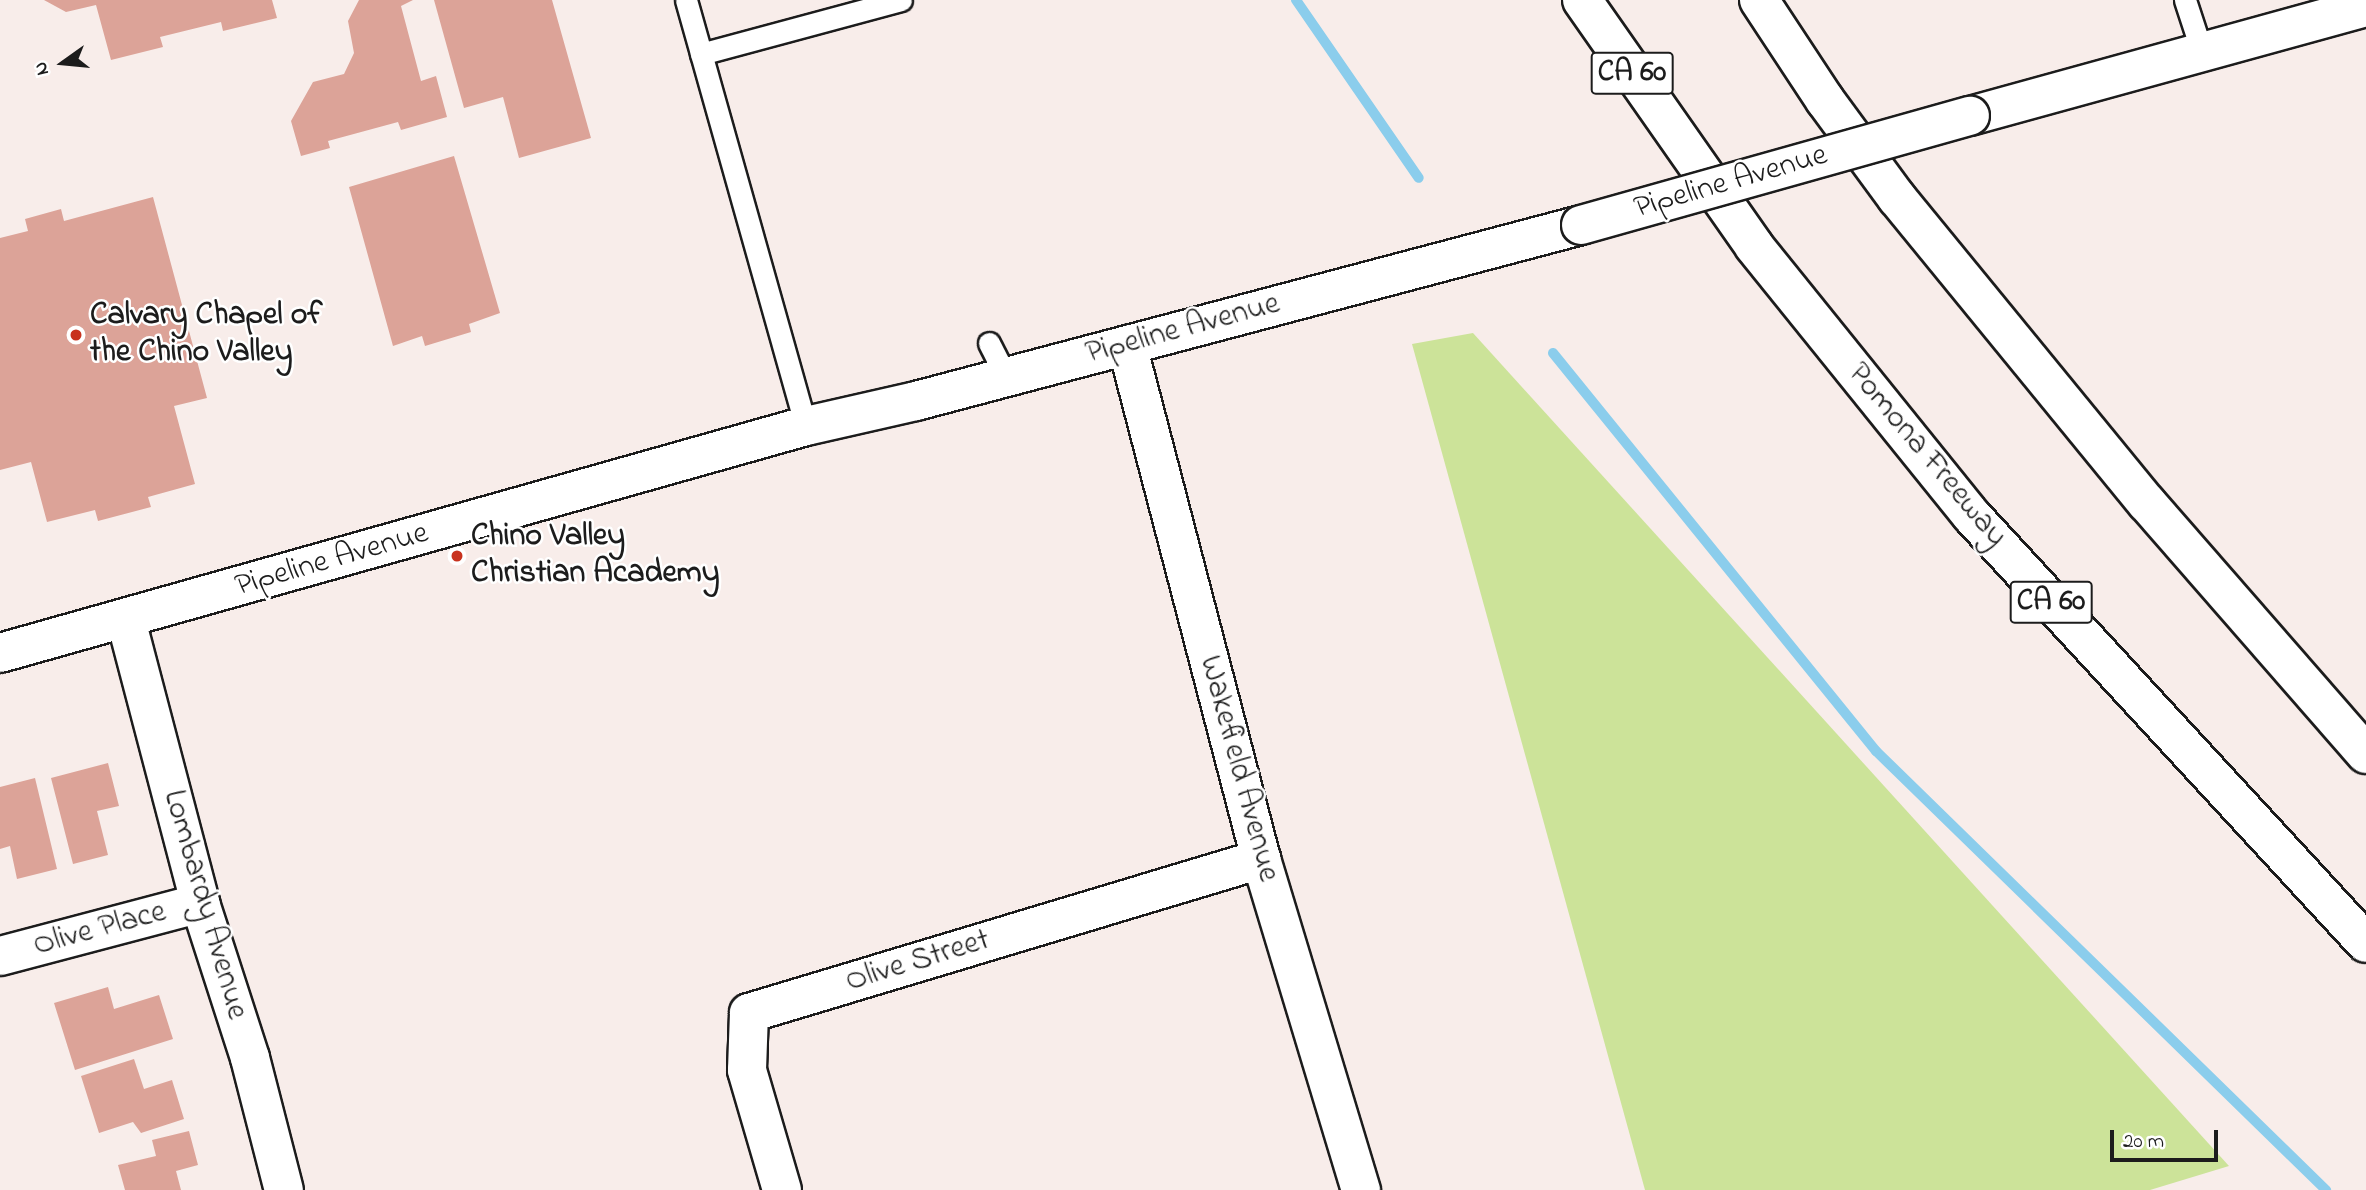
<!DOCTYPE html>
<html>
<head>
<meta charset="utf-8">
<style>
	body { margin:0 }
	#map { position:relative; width:2366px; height:1190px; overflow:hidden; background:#f8edea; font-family:"Indie Flower",sans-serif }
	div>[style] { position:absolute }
	.green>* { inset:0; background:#cce399 }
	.stream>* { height:10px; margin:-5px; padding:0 5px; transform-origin:5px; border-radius:5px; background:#8bcdec }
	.building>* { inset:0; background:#dca398 }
	.roads { filter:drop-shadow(2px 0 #1c1c1c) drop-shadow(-2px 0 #1c1c1c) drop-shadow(0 2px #1c1c1c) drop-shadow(0 -2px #1c1c1c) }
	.lane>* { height:21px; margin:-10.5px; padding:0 10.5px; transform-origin:10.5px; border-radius:10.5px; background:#fff }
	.street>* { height:38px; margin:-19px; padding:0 19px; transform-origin:19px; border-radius:19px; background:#fff }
	.secondary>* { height:38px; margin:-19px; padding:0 19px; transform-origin:19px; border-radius:19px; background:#fff }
	.highway>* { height:38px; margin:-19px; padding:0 19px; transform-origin:19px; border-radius:19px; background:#fff }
	.bridges { filter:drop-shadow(2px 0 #1c1c1c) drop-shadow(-2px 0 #1c1c1c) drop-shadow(0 2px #1c1c1c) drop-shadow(0 -2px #1c1c1c) }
	.secondary-bridge>* { height:38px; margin:-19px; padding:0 19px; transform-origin:19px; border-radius:19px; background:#fff }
	.dots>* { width:19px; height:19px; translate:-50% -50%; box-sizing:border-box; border:4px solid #fff; border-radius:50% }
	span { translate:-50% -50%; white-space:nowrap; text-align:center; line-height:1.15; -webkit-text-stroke:5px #fff; paint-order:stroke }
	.shield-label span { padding:2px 5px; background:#fff; border:2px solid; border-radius:5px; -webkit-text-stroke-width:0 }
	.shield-label { font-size:30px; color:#1c1c1c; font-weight:700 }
	.street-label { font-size:32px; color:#1c1c1c }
	.poi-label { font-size:32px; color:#1c1c1c; font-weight:700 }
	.left { translate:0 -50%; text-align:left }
	.north { position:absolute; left:28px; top:28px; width:70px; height:70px; -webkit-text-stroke:5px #fff; paint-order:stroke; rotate:255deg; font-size:19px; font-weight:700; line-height:28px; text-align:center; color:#1c1c1c }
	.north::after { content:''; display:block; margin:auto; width:24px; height:32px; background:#1c1c1c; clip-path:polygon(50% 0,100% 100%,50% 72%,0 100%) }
	.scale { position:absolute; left:2110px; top:1130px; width:108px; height:32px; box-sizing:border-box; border:4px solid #1c1c1c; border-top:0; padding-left:9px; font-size:21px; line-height:24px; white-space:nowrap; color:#1c1c1c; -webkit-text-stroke:5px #fff; paint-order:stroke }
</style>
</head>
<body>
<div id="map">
	<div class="green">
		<i style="clip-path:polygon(1473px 333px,2229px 1166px,2150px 1190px,1645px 1190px,1412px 344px)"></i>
	</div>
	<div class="stream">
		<i style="left:1296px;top:0;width:216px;rotate:55.4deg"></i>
		<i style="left:1553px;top:353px;width:513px;rotate:50.94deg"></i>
		<i style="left:1876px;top:751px;width:629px;rotate:44.29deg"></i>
	</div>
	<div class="building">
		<i style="clip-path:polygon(44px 0,272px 0,277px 18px,223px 31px,221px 22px,160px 37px,163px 47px,111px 60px,96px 5px,66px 12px)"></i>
		<i style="clip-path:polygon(359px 0,413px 0,401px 6px,421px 81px,436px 76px,447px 117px,401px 130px,398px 122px,328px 141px,330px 148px,301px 156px,291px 121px,313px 82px,344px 74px,354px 53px,348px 21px)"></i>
		<i style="clip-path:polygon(434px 0,552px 0,591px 138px,519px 158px,503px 97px,464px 108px)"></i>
		<i style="clip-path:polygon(454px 156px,500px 313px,469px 324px,471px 332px,425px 346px,422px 336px,393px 346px,349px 187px)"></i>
		<i style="clip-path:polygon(153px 197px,207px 398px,174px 406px,195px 484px,148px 497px,151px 507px,98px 521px,95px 510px,47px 522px,31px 462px,0 470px,0 238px,28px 231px,25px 219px,61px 209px,64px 221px)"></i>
		<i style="clip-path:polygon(108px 763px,119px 806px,97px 811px,108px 855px,73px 864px,51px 778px)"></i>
		<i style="clip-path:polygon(35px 778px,57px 869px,17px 879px,10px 846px,0 849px,0 787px)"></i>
		<i style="clip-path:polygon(108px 987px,114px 1009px,159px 995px,173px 1039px,75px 1070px,54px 1003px)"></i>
		<i style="clip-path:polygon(134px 1059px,144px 1089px,172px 1080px,184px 1119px,141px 1133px,133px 1122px,99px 1133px,81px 1076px)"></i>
		<i style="clip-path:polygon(189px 1131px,198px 1165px,176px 1171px,181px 1190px,125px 1190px,118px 1165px,156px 1156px,152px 1140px)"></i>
	</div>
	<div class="roads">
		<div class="lane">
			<i style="left:686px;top:0;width:443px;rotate:74.3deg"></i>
			<i style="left:2185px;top:0;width:55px;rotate:71.9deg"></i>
			<i style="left:701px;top:54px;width:207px;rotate:-15.1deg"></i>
			<i style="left:989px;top:343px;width:36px;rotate:63deg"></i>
		</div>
		<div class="street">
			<i style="left:1127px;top:345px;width:531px;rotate:75.39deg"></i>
			<i style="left:1261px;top:859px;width:346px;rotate:73.2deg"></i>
			<i style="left:126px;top:620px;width:293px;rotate:75.3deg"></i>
			<i style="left:200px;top:903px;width:163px;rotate:72.1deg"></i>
			<i style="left:250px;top:1058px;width:136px;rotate:75.6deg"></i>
			<i style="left:0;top:956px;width:207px;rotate:-14.8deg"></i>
			<i style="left:782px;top:1190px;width:125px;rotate:-106.3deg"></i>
			<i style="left:747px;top:1070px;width:57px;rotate:-88deg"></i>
			<i style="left:749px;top:1013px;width:535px;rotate:-16.74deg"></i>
		</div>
		<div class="secondary">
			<i style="left:1970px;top:116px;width:411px;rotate:-15.4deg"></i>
			<i style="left:0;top:653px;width:837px;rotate:-15.73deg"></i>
			<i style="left:806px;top:426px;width:113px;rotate:-12.8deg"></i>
			<i style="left:916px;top:401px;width:688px;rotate:-14.82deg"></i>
		</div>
		<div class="highway">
			<i style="left:1582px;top:0;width:300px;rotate:55deg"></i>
			<i style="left:1754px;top:246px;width:346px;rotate:51.1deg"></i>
			<i style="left:1971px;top:515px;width:582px;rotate:47.3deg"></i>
			<i style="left:1759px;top:0;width:120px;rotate:56.6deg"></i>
			<i style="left:1825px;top:100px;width:122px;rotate:53.7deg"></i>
			<i style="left:1897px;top:198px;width:394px;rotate:50.7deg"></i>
			<i style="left:2147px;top:503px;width:333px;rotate:48.9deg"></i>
		</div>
	</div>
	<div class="bridges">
		<div class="secondary-bridge">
			<i style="left:1581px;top:225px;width:404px;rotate:-15.7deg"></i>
		</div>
	</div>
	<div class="dots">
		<i style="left:76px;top:335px;background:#c8321e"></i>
		<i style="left:457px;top:556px;background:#c8321e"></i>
	</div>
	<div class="shield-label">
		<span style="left:1632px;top:73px">CA 60</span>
		<span style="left:2051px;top:602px">CA 60</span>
	</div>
	<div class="street-label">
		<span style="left:1731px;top:183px;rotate:-16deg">Pipeline Avenue</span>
		<span style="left:1183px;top:330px;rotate:-15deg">Pipeline Avenue</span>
		<span style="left:1926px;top:456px;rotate:50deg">Pomona Freeway</span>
		<span style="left:332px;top:561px;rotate:-16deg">Pipeline Avenue</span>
		<span style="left:1238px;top:769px;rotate:75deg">Wakefield Avenue</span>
		<span style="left:204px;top:905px;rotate:74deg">Lombardy Avenue</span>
		<span style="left:100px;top:930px;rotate:-15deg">Olive Place</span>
		<span style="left:918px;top:962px;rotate:-17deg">Olive Street</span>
	</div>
	<div class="poi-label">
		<span class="left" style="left:90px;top:335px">Calvary Chapel of<br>the Chino Valley</span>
		<span class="left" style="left:471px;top:556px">Chino Valley<br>Christian Academy</span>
	</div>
	<div class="north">N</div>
	<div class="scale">20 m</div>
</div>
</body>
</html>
